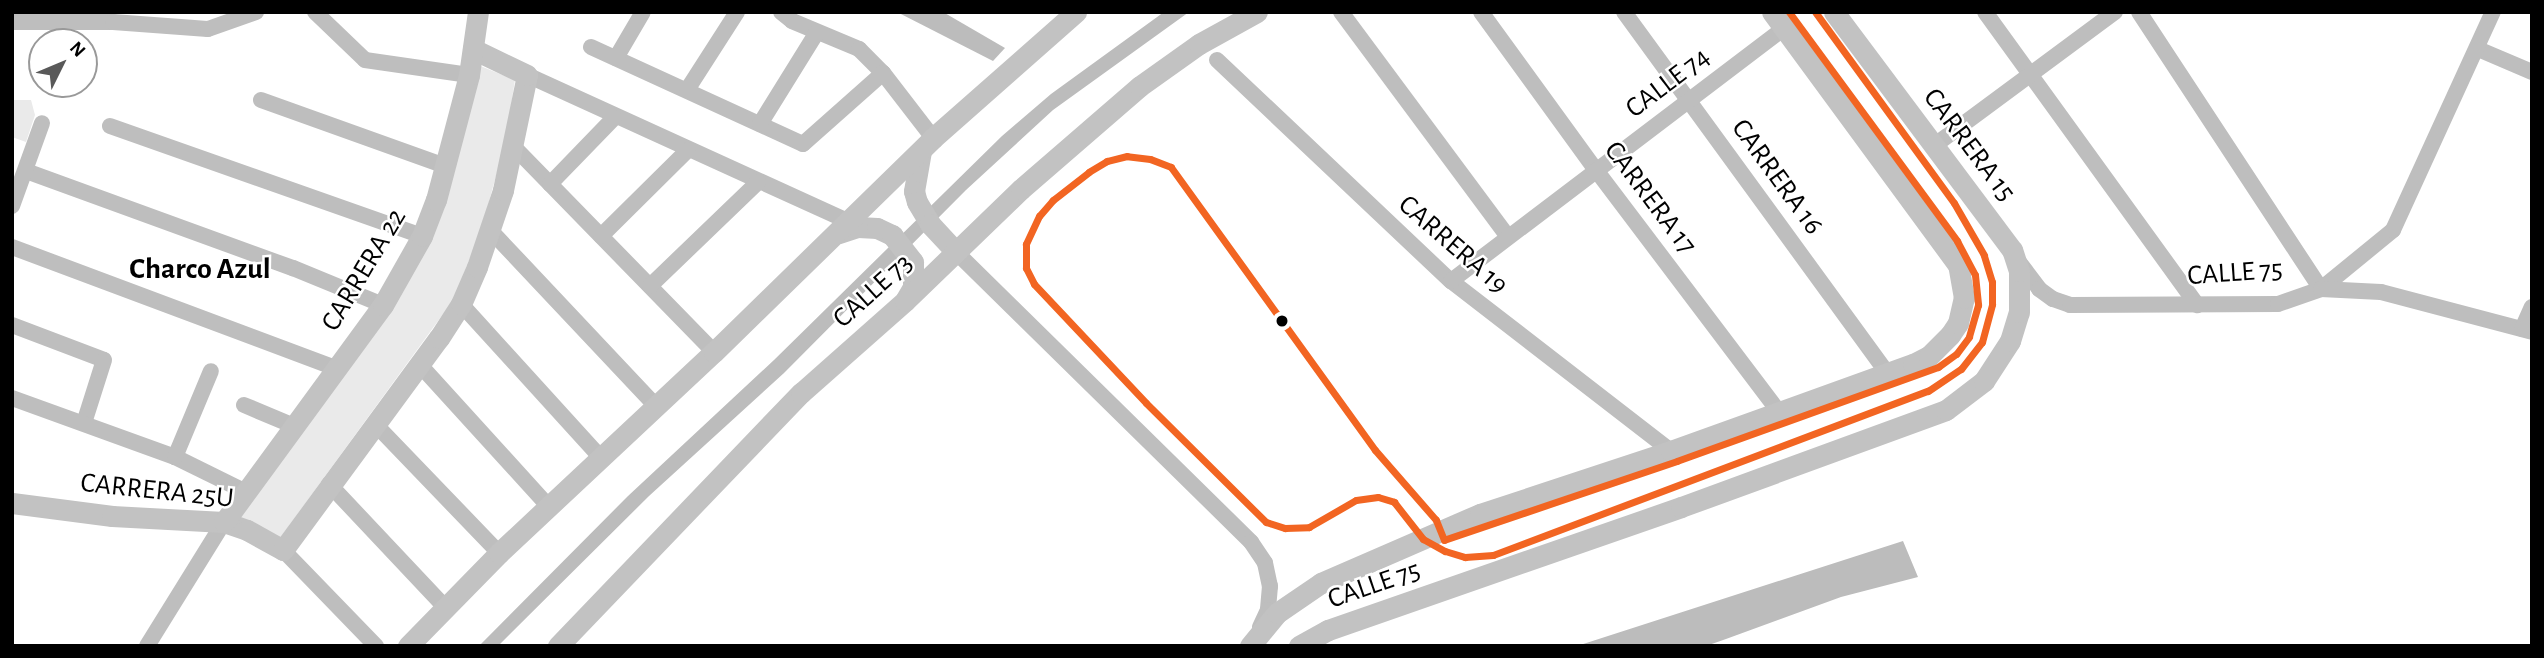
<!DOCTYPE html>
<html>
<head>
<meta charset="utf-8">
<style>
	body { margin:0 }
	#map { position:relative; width:2544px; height:658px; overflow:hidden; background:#fff; font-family:"Alegreya Sans",sans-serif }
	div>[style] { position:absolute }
	.green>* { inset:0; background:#eaeaea }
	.water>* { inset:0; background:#bcbcbc }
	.street>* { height:16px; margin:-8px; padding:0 8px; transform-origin:8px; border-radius:8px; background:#bebebe }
	.secondary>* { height:21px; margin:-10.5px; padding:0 10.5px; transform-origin:10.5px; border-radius:10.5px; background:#c2c2c2 }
	.bus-1>* { height:7px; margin:-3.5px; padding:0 3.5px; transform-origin:3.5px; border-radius:3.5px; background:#f26522 }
	.dots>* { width:19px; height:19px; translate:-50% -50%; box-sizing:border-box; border:4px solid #fff; border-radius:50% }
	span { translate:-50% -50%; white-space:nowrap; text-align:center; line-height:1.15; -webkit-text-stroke:5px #fff; paint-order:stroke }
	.street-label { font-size:28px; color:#000 }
	.neighbourhood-label { font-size:30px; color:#000; font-weight:700 }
	.frame { position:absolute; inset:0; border:14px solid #000; pointer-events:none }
	.north { position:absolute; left:28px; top:28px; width:70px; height:70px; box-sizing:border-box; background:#fff; border:2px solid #999; border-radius:50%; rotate:47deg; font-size:19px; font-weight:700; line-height:28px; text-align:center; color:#000 }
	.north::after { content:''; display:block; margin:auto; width:24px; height:32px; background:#595959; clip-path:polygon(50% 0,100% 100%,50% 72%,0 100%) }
</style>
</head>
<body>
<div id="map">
	<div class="green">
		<i style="clip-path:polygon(478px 65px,515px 80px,505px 143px,482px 227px,454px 299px,280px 538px,239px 517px,431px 241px,455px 170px)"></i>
		<i style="clip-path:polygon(12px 100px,31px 100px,35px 115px,26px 142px,12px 137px)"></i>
	</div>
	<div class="water">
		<i style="clip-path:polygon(897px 12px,943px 12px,1005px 48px,993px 61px)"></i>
		<i style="clip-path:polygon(1164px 12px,1189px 12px,1053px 110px,966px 190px,784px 373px,649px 496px,498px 646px,479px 646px,628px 496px,774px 360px,1002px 136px,1051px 94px)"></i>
		<i style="clip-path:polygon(1903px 541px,1918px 577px,1841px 597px,1726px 639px,1706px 646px,1577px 646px)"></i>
	</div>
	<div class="street">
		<i style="left:315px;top:12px;width:69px;rotate:43.8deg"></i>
		<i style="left:365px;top:60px;width:105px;rotate:8.2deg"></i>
		<i style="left:781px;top:12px;width:14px;rotate:39deg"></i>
		<i style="left:792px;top:21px;width:73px;rotate:22.7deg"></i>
		<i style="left:859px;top:49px;width:34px;rotate:45deg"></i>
		<i style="left:883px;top:73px;width:82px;rotate:52.4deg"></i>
		<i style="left:1341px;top:12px;width:280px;rotate:53.4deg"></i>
		<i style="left:1481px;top:12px;width:195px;rotate:54deg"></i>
		<i style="left:1596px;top:170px;width:303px;rotate:52.9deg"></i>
		<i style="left:1624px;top:12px;width:447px;rotate:53.9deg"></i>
		<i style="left:1985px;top:12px;width:362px;rotate:54.1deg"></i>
		<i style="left:2139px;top:12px;width:331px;rotate:56.7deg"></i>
		<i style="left:12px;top:22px;width:101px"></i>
		<i style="left:113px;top:22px;width:95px;rotate:4.2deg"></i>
		<i style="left:208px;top:29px;width:51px;rotate:-19.5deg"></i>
		<i style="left:591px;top:47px;width:233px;rotate:24.6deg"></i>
		<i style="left:803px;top:144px;width:107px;rotate:-41.6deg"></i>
		<i style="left:2478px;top:49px;width:59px;rotate:23.1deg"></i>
		<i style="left:616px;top:58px;width:53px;rotate:-59.6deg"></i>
		<i style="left:1217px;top:60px;width:322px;rotate:43.4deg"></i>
		<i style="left:1451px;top:281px;width:278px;rotate:37.7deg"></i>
		<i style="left:527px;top:75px;width:354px;rotate:24.5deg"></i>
		<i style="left:687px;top:90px;width:93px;rotate:-57.3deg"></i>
		<i style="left:261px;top:100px;width:195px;rotate:19.7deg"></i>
		<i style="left:760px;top:124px;width:108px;rotate:-58.2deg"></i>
		<i style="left:110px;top:126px;width:331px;rotate:19.4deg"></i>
		<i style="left:1935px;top:145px;width:224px;rotate:-36.5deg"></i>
		<i style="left:513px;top:146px;width:288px;rotate:45.7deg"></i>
		<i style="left:26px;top:171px;width:284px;rotate:20deg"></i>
		<i style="left:293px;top:268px;width:97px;rotate:22.3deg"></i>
		<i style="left:550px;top:184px;width:92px;rotate:-45.9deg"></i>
		<i style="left:12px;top:206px;width:88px;rotate:-70.1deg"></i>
		<i style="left:491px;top:231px;width:239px;rotate:46.7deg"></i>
		<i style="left:601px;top:236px;width:122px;rotate:-44.7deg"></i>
		<i style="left:12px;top:247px;width:346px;rotate:20.5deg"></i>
		<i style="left:956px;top:252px;width:414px;rotate:44.5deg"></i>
		<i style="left:1251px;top:542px;width:25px;rotate:56deg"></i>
		<i style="left:1265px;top:563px;width:24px;rotate:78deg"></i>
		<i style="left:1270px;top:586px;width:24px;rotate:95deg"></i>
		<i style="left:1268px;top:610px;width:19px;rotate:115deg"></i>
		<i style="left:2019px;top:262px;width:34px;rotate:53deg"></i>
		<i style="left:2039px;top:289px;width:17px;rotate:36deg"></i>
		<i style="left:2053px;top:299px;width:18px;rotate:19deg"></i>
		<i style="left:2070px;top:305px;width:208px;rotate:-0.3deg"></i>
		<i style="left:2278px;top:304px;width:46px;rotate:-19.2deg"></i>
		<i style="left:2321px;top:289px;width:93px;rotate:-39.3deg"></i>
		<i style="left:2393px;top:230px;width:240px;rotate:-65.4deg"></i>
		<i style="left:1451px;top:281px;width:418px;rotate:-37.2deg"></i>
		<i style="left:650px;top:286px;width:150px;rotate:-43.9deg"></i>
		<i style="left:2321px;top:289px;width:60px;rotate:2.9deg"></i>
		<i style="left:2381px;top:292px;width:156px;rotate:14.8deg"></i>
		<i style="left:461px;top:304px;width:208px;rotate:47.7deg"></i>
		<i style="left:12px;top:325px;width:98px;rotate:20.8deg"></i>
		<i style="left:104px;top:360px;width:66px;rotate:107.6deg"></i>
		<i style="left:2522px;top:329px;width:24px;rotate:-66deg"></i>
		<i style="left:420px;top:365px;width:192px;rotate:47.7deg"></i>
		<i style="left:12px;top:398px;width:173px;rotate:19.9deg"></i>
		<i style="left:175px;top:457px;width:79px;rotate:26.2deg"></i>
		<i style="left:244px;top:405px;width:54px;rotate:22.8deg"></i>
		<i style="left:375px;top:424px;width:179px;rotate:46.1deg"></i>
		<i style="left:175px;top:457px;width:93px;rotate:-67.3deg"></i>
		<i style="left:329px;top:484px;width:170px;rotate:46.7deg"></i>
		<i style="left:283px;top:550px;width:134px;rotate:45.9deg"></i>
		<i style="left:147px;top:646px;width:146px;rotate:-58.2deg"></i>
	</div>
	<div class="secondary">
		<i style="left:921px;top:151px;width:41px;rotate:99.9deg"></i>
		<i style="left:914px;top:191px;width:11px;rotate:75deg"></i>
		<i style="left:917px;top:202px;width:26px;rotate:59deg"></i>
		<i style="left:930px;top:224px;width:38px;rotate:47deg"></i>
		<i style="left:839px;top:233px;width:20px;rotate:-18deg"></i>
		<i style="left:858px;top:227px;width:19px;rotate:3deg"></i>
		<i style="left:877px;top:228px;width:17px;rotate:25deg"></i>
		<i style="left:892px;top:235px;width:34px;rotate:52deg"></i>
		<i style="left:913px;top:262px;width:25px;rotate:90deg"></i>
		<i style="left:913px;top:287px;width:14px;rotate:120deg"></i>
		<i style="left:12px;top:503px;width:101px;rotate:7.4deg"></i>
		<i style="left:112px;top:516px;width:112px;rotate:3.1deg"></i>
		<i style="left:224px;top:522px;width:24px;rotate:19deg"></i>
		<i style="left:247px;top:530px;width:41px;rotate:29.1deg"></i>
		<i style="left:283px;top:550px;width:263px;rotate:-53.7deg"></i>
		<i style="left:439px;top:338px;width:40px;rotate:-57.1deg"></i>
		<i style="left:461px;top:304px;width:40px;rotate:-66.6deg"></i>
		<i style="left:477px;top:267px;width:81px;rotate:-71.3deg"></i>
		<i style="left:503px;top:190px;width:117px;rotate:-78.2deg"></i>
		<i style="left:527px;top:75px;width:60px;rotate:-154.3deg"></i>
		<i style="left:224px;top:522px;width:269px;rotate:-53.8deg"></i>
		<i style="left:383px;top:305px;width:79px;rotate:-60.5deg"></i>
		<i style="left:422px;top:236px;width:39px;rotate:-69deg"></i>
		<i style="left:436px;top:200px;width:129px;rotate:-75.2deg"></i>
		<i style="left:469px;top:75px;width:64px;rotate:-81.9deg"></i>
		<i style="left:408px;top:646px;width:130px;rotate:-45.6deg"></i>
		<i style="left:499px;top:553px;width:294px;rotate:-43.1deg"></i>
		<i style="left:714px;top:352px;width:306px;rotate:-44.3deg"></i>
		<i style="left:933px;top:138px;width:191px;rotate:-41.4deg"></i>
		<i style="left:558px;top:646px;width:351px;rotate:-46.2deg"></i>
		<i style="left:801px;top:393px;width:139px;rotate:-41.5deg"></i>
		<i style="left:905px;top:301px;width:161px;rotate:-44deg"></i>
		<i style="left:1021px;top:189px;width:157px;rotate:-40.9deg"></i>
		<i style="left:1140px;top:86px;width:72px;rotate:-35.4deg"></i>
		<i style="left:1199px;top:44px;width:66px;rotate:-28.9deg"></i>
		<i style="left:1250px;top:646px;width:43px;rotate:-50.7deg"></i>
		<i style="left:1277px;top:613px;width:53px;rotate:-34.3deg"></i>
		<i style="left:1321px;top:583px;width:173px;rotate:-23.5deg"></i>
		<i style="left:1480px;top:514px;width:201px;rotate:-18.3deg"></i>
		<i style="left:1671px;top:451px;width:257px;rotate:-19.8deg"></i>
		<i style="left:1913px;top:364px;width:18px;rotate:-27deg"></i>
		<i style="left:1929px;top:356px;width:30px;rotate:-45deg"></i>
		<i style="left:1950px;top:335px;width:14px;rotate:-56deg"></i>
		<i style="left:1958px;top:323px;width:26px;rotate:-77deg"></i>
		<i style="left:1964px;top:298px;width:34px;rotate:-100deg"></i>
		<i style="left:1958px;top:265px;width:314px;rotate:-126.3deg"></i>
		<i style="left:1299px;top:646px;width:33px;rotate:-29deg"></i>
		<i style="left:1328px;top:630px;width:374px;rotate:-19.2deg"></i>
		<i style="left:1681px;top:507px;width:282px;rotate:-20.1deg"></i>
		<i style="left:1946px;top:410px;width:48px;rotate:-37.3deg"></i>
		<i style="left:1984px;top:381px;width:48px;rotate:-57deg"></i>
		<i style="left:2010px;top:341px;width:30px;rotate:-73deg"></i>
		<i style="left:2019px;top:312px;width:41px;rotate:-90deg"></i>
		<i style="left:2019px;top:271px;width:22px;rotate:-108deg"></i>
		<i style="left:2012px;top:250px;width:297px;rotate:-126.8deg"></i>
	</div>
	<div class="bus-1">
		<i style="left:1789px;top:12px;width:284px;rotate:53.7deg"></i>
		<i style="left:1957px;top:241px;width:38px;rotate:62deg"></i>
		<i style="left:1975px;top:275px;width:30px;rotate:84deg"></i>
		<i style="left:1978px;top:305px;width:33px;rotate:106deg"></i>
		<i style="left:1969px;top:337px;width:21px;rotate:127deg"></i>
		<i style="left:1956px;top:354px;width:22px;rotate:144deg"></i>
		<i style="left:1938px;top:367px;width:277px;rotate:160.2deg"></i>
		<i style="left:1677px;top:461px;width:246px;rotate:161.3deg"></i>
		<i style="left:1444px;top:540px;width:22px;rotate:-112deg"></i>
		<i style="left:1436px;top:520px;width:93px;rotate:-131.1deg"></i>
		<i style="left:1375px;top:450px;width:349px;rotate:-125.8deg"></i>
		<i style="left:1171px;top:167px;width:22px;rotate:-159deg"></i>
		<i style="left:1150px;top:159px;width:23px;rotate:-173deg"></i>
		<i style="left:1127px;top:156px;width:21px;rotate:166deg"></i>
		<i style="left:1107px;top:161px;width:21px;rotate:149deg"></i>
		<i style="left:1089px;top:172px;width:46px;rotate:142.1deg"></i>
		<i style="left:1053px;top:200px;width:21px;rotate:131deg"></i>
		<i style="left:1039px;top:216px;width:31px;rotate:115deg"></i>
		<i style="left:1026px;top:244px;width:24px;rotate:90deg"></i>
		<i style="left:1026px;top:268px;width:18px;rotate:63deg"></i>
		<i style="left:1034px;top:284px;width:163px;rotate:46.7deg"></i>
		<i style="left:1146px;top:403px;width:169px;rotate:44.8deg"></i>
		<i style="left:1266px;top:522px;width:20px;rotate:18deg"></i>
		<i style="left:1285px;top:528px;width:24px;rotate:-2deg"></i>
		<i style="left:1309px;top:527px;width:54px;rotate:-29.9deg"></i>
		<i style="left:1356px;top:500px;width:22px;rotate:-8deg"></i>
		<i style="left:1378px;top:497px;width:17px;rotate:17deg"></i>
		<i style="left:1394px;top:502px;width:47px;rotate:51.9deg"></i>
		<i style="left:1423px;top:539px;width:25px;rotate:29deg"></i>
		<i style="left:1445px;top:551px;width:21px;rotate:17deg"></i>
		<i style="left:1465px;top:557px;width:28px;rotate:-4deg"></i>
		<i style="left:1493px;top:555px;width:465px;rotate:-20.7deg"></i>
		<i style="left:1928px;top:391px;width:40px;rotate:-34deg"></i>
		<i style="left:1961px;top:369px;width:34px;rotate:-52deg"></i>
		<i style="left:1982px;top:342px;width:39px;rotate:-75deg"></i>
		<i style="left:1992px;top:304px;width:22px;rotate:-90deg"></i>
		<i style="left:1992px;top:282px;width:28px;rotate:-107deg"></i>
		<i style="left:1984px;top:255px;width:60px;rotate:-120deg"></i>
		<i style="left:1954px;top:203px;width:236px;rotate:-126deg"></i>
	</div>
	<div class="dots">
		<i style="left:1282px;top:321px;background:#000"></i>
	</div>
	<div class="street-label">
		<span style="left:1668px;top:83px;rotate:-37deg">CALLE 74</span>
		<span style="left:1969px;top:145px;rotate:53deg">CARRERA 15</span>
		<span style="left:1777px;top:177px;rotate:54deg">CARRERA 16</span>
		<span style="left:1650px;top:198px;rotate:53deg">CARRERA 17</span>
		<span style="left:1453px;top:245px;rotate:41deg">CARRERA 19</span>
		<span style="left:364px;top:270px;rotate:-59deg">CARRERA 22</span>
		<span style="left:2235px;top:273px;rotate:-4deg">CALLE 75</span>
		<span style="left:873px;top:291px;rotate:-42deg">CALLE 73</span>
		<span style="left:157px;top:491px;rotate:6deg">CARRERA 25U</span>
		<span style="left:1374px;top:585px;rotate:-19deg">CALLE 75</span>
	</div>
	<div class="neighbourhood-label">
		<span style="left:200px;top:269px">Charco Azul</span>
	</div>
	<div class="frame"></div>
	<div class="north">N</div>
</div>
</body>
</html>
